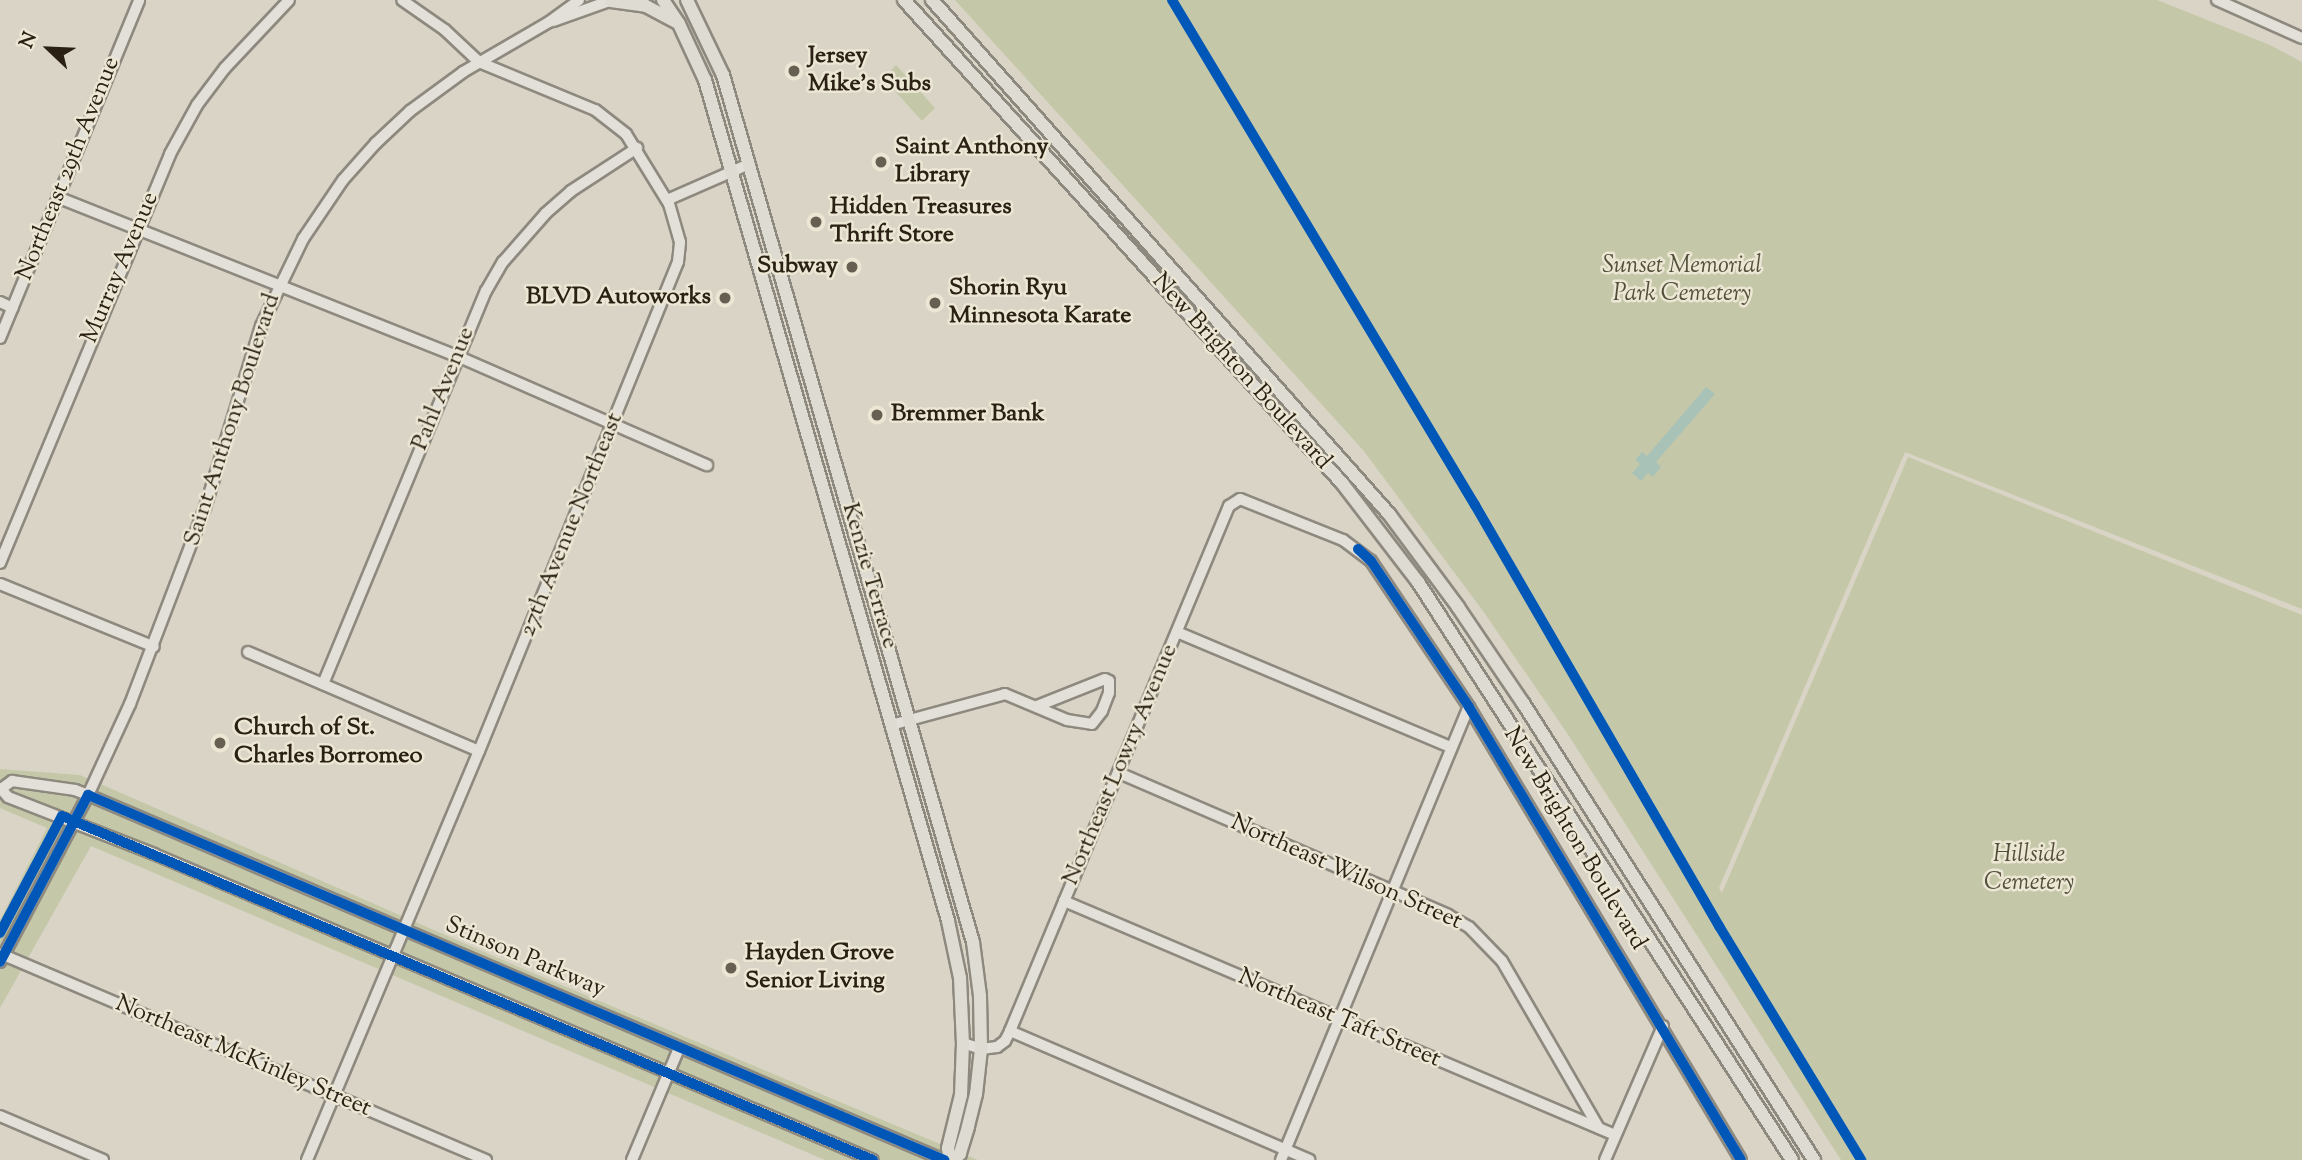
<!DOCTYPE html>
<html>
<head>
<meta charset="utf-8">
<style>
	body { margin:0 }
	#map { position:relative; width:2302px; height:1160px; overflow:hidden; background:#d9d4c5; font-family:"Sorts Mill Goudy",serif }
	div>[style] { position:absolute }
	.green>* { inset:0; background:#c5c8a8 }
	.water>* { inset:0; background:#a9c2b8 }
	.roads { filter:drop-shadow(2px 0 #8e897f) drop-shadow(-2px 0 #8e897f) drop-shadow(0 2px #8e897f) drop-shadow(0 -2px #8e897f) }
	.minor>* { height:10px; margin:-5px; padding:0 5px; transform-origin:5px; border-radius:5px; background:#e2e0d9 }
	.major>* { height:12px; margin:-6px; padding:0 6px; transform-origin:6px; border-radius:6px; background:#dedbd2 }
	.cycleway>* { height:10px; margin:-5px; padding:0 5px; transform-origin:5px; border-radius:5px; background:#0057b8 }
	.dots>* { width:19px; height:19px; translate:-50% -50%; box-sizing:border-box; border:4px solid #ece6d4; border-radius:50% }
	span { translate:-50% -50%; white-space:nowrap; text-align:center; line-height:1.15; -webkit-text-stroke:5px #ece6d4; paint-order:stroke }
	.poi-label { font-size:24px; color:#2a2114; font-weight:700 }
	.left { translate:0 -50%; text-align:left }
	.right { translate:-100% -50%; text-align:right }
	.street-label { font-size:24px; color:#2a2114 }
	.park-label { font-size:24px; color:#535039; font-style:italic }
	.north { position:absolute; left:14px; top:14px; width:70px; height:70px; -webkit-text-stroke:5px #ece6d4; paint-order:stroke; rotate:293deg; font-size:19px; font-weight:700; line-height:28px; text-align:center; color:#2a2114 }
	.north::after { content:''; display:block; margin:auto; width:24px; height:32px; background:#2a2114; clip-path:polygon(50% 0,100% 100%,50% 72%,0 100%) }
</style>
</head>
<body>
<div id="map">
	<div class="green">
		<i style="clip-path:polygon(955px 0,2157px 0,2270px 45px,2302px 62px,2302px 609px,1905px 452px,1719px 888px,1722px 893px,1908px 457px,2302px 615px,2302px 1160px,1841px 1160px,1567px 733px,1483px 611px,1363px 450px)"></i>
		<i style="clip-path:polygon(896px 65px,935px 108px,922px 121px,884px 79px)"></i>
		<i style="clip-path:polygon(0 769px,80px 775px,507px 962px,978px 1160px,825px 1160px,91px 846px,0 1008px,0 920px,47px 828px,0 808px)"></i>
	</div>
	<div class="water">
		<i style="clip-path:polygon(1706px 387px,1715px 394px,1656px 462px,1661px 467px,1653px 477px,1648px 473px,1641px 481px,1632px 473px,1640px 464px,1635px 460px,1642px 452px,1647px 456px)"></i>
	</div>
	<div class="roads">
		<div class="minor">
			<i style="left:2217px;top:0;width:93px;rotate:24.1deg"></i>
			<i style="left:553px;top:21px;width:63px;rotate:-19.6deg"></i>
			<i style="left:57px;top:197px;width:430px;rotate:21.7deg"></i>
			<i style="left:457px;top:356px;width:273px;rotate:23.6deg"></i>
			<i style="left:667px;top:200px;width:90px;rotate:-23.7deg"></i>
			<i style="left:0;top:302px;width:14px;rotate:25deg"></i>
			<i style="left:0;top:338px;width:365px;rotate:-67.6deg"></i>
			<i style="left:0;top:563px;width:443px;rotate:-67.4deg"></i>
			<i style="left:170px;top:154px;width:56px;rotate:-61.1deg"></i>
			<i style="left:197px;top:105px;width:46px;rotate:-52.9deg"></i>
			<i style="left:225px;top:68px;width:93px;rotate:-46.7deg"></i>
			<i style="left:0;top:584px;width:166px;rotate:22.2deg"></i>
			<i style="left:1177px;top:632px;width:297px;rotate:22.8deg"></i>
			<i style="left:248px;top:652px;width:251px;rotate:23.2deg"></i>
			<i style="left:323px;top:684px;width:425px;rotate:-67.5deg"></i>
			<i style="left:486px;top:291px;width:34px;rotate:-60deg"></i>
			<i style="left:503px;top:262px;width:65px;rotate:-48.7deg"></i>
			<i style="left:546px;top:213px;width:33px;rotate:-41deg"></i>
			<i style="left:571px;top:191px;width:79px;rotate:-33.1deg"></i>
			<i style="left:891px;top:725px;width:118px;rotate:-15.2deg"></i>
			<i style="left:1005px;top:694px;width:67px;rotate:22.8deg"></i>
			<i style="left:1067px;top:720px;width:25px;rotate:9deg"></i>
			<i style="left:1092px;top:724px;width:16px;rotate:-52deg"></i>
			<i style="left:1102px;top:711px;width:19px;rotate:-69deg"></i>
			<i style="left:1109px;top:693px;width:12px;rotate:-90deg"></i>
			<i style="left:1109px;top:681px;width:4px;rotate:-153deg"></i>
			<i style="left:1105px;top:679px;width:73px;rotate:158.3deg"></i>
			<i style="left:1119px;top:773px;width:358px;rotate:23.3deg"></i>
			<i style="left:1448px;top:915px;width:24px;rotate:30deg"></i>
			<i style="left:1469px;top:927px;width:47px;rotate:45.9deg"></i>
			<i style="left:1502px;top:961px;width:193px;rotate:59.9deg"></i>
			<i style="left:0;top:788px;width:12px;rotate:48deg"></i>
			<i style="left:8px;top:797px;width:157px;rotate:21.3deg"></i>
			<i style="left:154px;top:854px;width:781px;rotate:23.05deg"></i>
			<i style="left:1px;top:789px;width:14px;rotate:-36deg"></i>
			<i style="left:12px;top:781px;width:64px;rotate:8.1deg"></i>
			<i style="left:75px;top:790px;width:14px;rotate:21deg"></i>
			<i style="left:88px;top:795px;width:931px;rotate:23.09deg"></i>
			<i style="left:1064px;top:901px;width:599px;rotate:23.01deg"></i>
			<i style="left:1px;top:954px;width:527px;rotate:23.01deg"></i>
			<i style="left:0;top:962px;width:189px;rotate:-62.2deg"></i>
			<i style="left:88px;top:795px;width:100px;rotate:-65.2deg"></i>
			<i style="left:130px;top:704px;width:210px;rotate:-69.1deg"></i>
			<i style="left:205px;top:508px;width:190px;rotate:-72.9deg"></i>
			<i style="left:261px;top:326px;width:97px;rotate:-64.2deg"></i>
			<i style="left:303px;top:239px;width:71px;rotate:-55.9deg"></i>
			<i style="left:343px;top:180px;width:50px;rotate:-48.3deg"></i>
			<i style="left:376px;top:143px;width:47px;rotate:-43.3deg"></i>
			<i style="left:410px;top:111px;width:66px;rotate:-36.3deg"></i>
			<i style="left:463px;top:72px;width:99px;rotate:-30.2deg"></i>
			<i style="left:549px;top:22px;width:37px;rotate:-36deg"></i>
			<i style="left:1010px;top:1031px;width:569px;rotate:-67.36deg"></i>
			<i style="left:1229px;top:506px;width:13px;rotate:-32deg"></i>
			<i style="left:1240px;top:499px;width:111px;rotate:21.7deg"></i>
			<i style="left:1343px;top:540px;width:35px;rotate:37deg"></i>
			<i style="left:1371px;top:561px;width:176px;rotate:56.1deg"></i>
			<i style="left:1469px;top:707px;width:528px;rotate:59.02deg"></i>
			<i style="left:963px;top:1043px;width:19px;rotate:18deg"></i>
			<i style="left:981px;top:1049px;width:16px;rotate:-7deg"></i>
			<i style="left:997px;top:1047px;width:10px;rotate:-37deg"></i>
			<i style="left:1005px;top:1041px;width:11px;rotate:-63deg"></i>
			<i style="left:1010px;top:1031px;width:326px;rotate:23.3deg"></i>
			<i style="left:0;top:1116px;width:112px;rotate:23.1deg"></i>
			<i style="left:307px;top:1160px;width:444px;rotate:-67.2deg"></i>
			<i style="left:479px;top:751px;width:528px;rotate:-67.86deg"></i>
			<i style="left:678px;top:262px;width:20px;rotate:-84deg"></i>
			<i style="left:680px;top:242px;width:40px;rotate:-106deg"></i>
			<i style="left:669px;top:204px;width:82px;rotate:-121.6deg"></i>
			<i style="left:626px;top:134px;width:39px;rotate:-142deg"></i>
			<i style="left:595px;top:110px;width:126px;rotate:-157.5deg"></i>
			<i style="left:479px;top:62px;width:47px;rotate:-136.7deg"></i>
			<i style="left:445px;top:30px;width:52px;rotate:-145.1deg"></i>
			<i style="left:632px;top:1160px;width:121px;rotate:-67.2deg"></i>
			<i style="left:1281px;top:1160px;width:490px;rotate:-67.5deg"></i>
			<i style="left:1605px;top:1160px;width:146px;rotate:-66.6deg"></i>
		</div>
		<div class="major">
			<i style="left:663px;top:0;width:29px;rotate:56deg"></i>
			<i style="left:679px;top:24px;width:62px;rotate:65.1deg"></i>
			<i style="left:705px;top:80px;width:875px;rotate:73.88deg"></i>
			<i style="left:948px;top:921px;width:58px;rotate:78.1deg"></i>
			<i style="left:960px;top:978px;width:65px;rotate:87.4deg"></i>
			<i style="left:963px;top:1043px;width:52px;rotate:92.2deg"></i>
			<i style="left:961px;top:1095px;width:55px;rotate:103.8deg"></i>
			<i style="left:948px;top:1148px;width:12px;rotate:81deg"></i>
			<i style="left:687px;top:0;width:83px;rotate:64.4deg"></i>
			<i style="left:723px;top:75px;width:902px;rotate:73.92deg"></i>
			<i style="left:973px;top:942px;width:54px;rotate:82.6deg"></i>
			<i style="left:980px;top:996px;width:53px;rotate:88.9deg"></i>
			<i style="left:981px;top:1049px;width:45px;rotate:96.3deg"></i>
			<i style="left:976px;top:1094px;width:34px;rotate:104deg"></i>
			<i style="left:968px;top:1127px;width:28px;rotate:107deg"></i>
			<i style="left:960px;top:1154px;width:9px;rotate:139deg"></i>
			<i style="left:904px;top:0;width:652px;rotate:47.8deg"></i>
			<i style="left:1342px;top:483px;width:125px;rotate:52.5deg"></i>
			<i style="left:1418px;top:582px;width:688px;rotate:57.09deg"></i>
			<i style="left:932px;top:0;width:688px;rotate:48.36deg"></i>
			<i style="left:1389px;top:514px;width:116px;rotate:53.4deg"></i>
			<i style="left:1458px;top:607px;width:116px;rotate:55.9deg"></i>
			<i style="left:1523px;top:703px;width:542px;rotate:57.51deg"></i>
			<i style="left:611px;top:1px;width:35px;rotate:8deg"></i>
			<i style="left:646px;top:6px;width:34px;rotate:28deg"></i>
		</div>
	</div>
	<div class="cycleway">
		<i style="left:1172px;top:0;width:589px;rotate:59.04deg"></i>
		<i style="left:1475px;top:505px;width:487px;rotate:59.9deg"></i>
		<i style="left:1719px;top:926px;width:274px;rotate:58.7deg"></i>
		<i style="left:1358px;top:549px;width:18px;rotate:43deg"></i>
		<i style="left:1371px;top:561px;width:176px;rotate:56.1deg"></i>
		<i style="left:1469px;top:707px;width:528px;rotate:59.02deg"></i>
		<i style="left:0;top:933px;width:132px;rotate:-62.1deg"></i>
		<i style="left:62px;top:816px;width:881px;rotate:22.99deg"></i>
		<i style="left:0;top:962px;width:189px;rotate:-62.2deg"></i>
		<i style="left:88px;top:795px;width:931px;rotate:23.09deg"></i>
	</div>
	<div class="dots">
		<i style="left:794px;top:71px;background:#676052"></i>
		<i style="left:881px;top:162px;background:#676052"></i>
		<i style="left:816px;top:222px;background:#676052"></i>
		<i style="left:852px;top:267px;background:#676052"></i>
		<i style="left:725px;top:298px;background:#676052"></i>
		<i style="left:935px;top:303px;background:#676052"></i>
		<i style="left:877px;top:415px;background:#676052"></i>
		<i style="left:220px;top:743px;background:#676052"></i>
		<i style="left:731px;top:968px;background:#676052"></i>
	</div>
	<div class="poi-label">
		<span class="left" style="left:808px;top:71px">Jersey<br>Mike's Subs</span>
		<span class="left" style="left:895px;top:162px">Saint Anthony<br>Library</span>
		<span class="left" style="left:830px;top:222px">Hidden Treasures<br>Thrift Store</span>
		<span class="right" style="left:838px;top:267px">Subway</span>
		<span class="left" style="left:949px;top:303px">Shorin Ryu<br>Minnesota Karate</span>
		<span class="right" style="left:711px;top:298px">BLVD Autoworks</span>
		<span class="left" style="left:891px;top:415px">Bremmer Bank</span>
		<span class="left" style="left:234px;top:743px">Church of St.<br>Charles Borromeo</span>
		<span class="left" style="left:745px;top:968px">Hayden Grove<br>Senior Living</span>
	</div>
	<div class="street-label">
		<span style="left:69px;top:169px;rotate:-68deg">Northeast 29th Avenue</span>
		<span style="left:121px;top:268px;rotate:-67deg">Murray Avenue</span>
		<span style="left:1241px;top:372px;rotate:48deg">New Brighton Boulevard</span>
		<span style="left:444px;top:389px;rotate:-68deg">Pahl Avenue</span>
		<span style="left:233px;top:420px;rotate:-72deg">Saint Anthony Boulevard</span>
		<span style="left:572px;top:525px;rotate:-68deg">27th Avenue Northeast</span>
		<span style="left:869px;top:576px;rotate:74deg">Kenzie Terrace</span>
		<span style="left:1121px;top:765px;rotate:-67deg">Northeast Lowry Avenue</span>
		<span style="left:1574px;top:839px;rotate:59deg">New Brighton Boulevard</span>
		<span style="left:1346px;top:873px;rotate:24deg">Northeast Wilson Street</span>
		<span style="left:525px;top:958px;rotate:23deg">Stinson Parkway</span>
		<span style="left:1339px;top:1019px;rotate:23deg">Northeast Taft Street</span>
		<span style="left:243px;top:1057px;rotate:23deg">Northeast McKinley Street</span>
	</div>
	<div class="park-label">
		<span style="left:1682px;top:281px">Sunset Memorial<br>Park Cemetery</span>
		<span style="left:2029px;top:870px">Hillside<br>Cemetery</span>
	</div>
	<div class="north">N</div>
</div>
</body>
</html>
